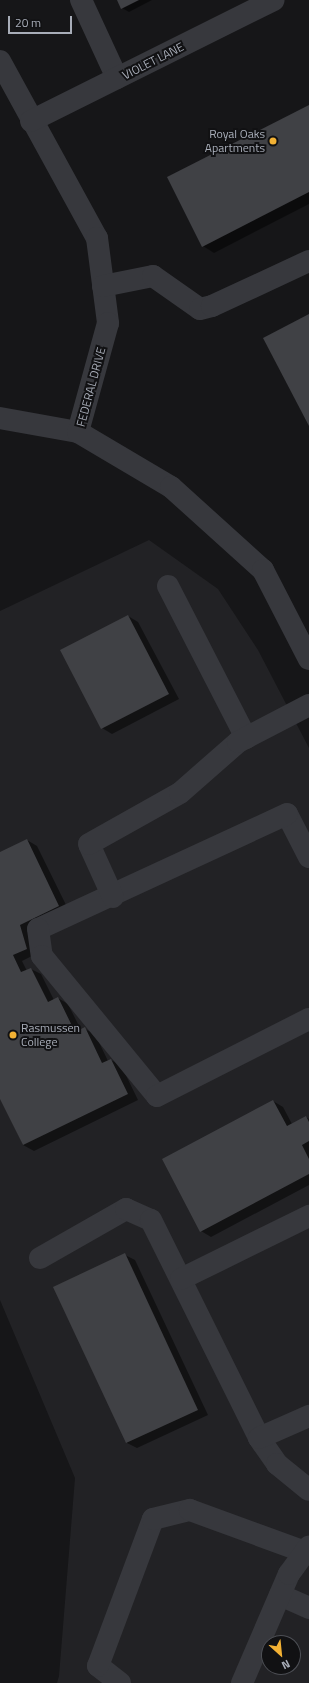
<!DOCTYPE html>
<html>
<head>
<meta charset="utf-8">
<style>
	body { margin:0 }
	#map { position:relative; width:309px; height:1683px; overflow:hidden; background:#161618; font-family:"Titillium Web",sans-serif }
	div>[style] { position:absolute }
	.built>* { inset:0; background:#222225 }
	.shadow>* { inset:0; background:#0007 }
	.building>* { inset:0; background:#404145 }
	.minor>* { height:22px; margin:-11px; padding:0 11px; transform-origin:11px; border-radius:11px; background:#37383d }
	.dots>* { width:11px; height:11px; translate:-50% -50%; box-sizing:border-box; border:2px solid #111113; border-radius:50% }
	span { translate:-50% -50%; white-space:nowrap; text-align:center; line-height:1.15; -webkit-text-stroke:4px #111113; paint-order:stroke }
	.street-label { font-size:12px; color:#a8adb8 }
	.poi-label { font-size:12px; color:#a8adb8 }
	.right { translate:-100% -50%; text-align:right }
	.left { translate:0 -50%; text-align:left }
	.north { position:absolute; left:261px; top:1635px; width:40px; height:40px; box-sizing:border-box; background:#111113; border:1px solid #4d4f55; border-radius:50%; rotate:153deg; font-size:11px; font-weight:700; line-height:16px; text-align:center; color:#a8adb8 }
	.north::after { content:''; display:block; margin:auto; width:14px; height:18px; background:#f2b134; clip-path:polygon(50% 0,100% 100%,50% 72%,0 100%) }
	.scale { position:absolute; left:8px; top:16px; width:64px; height:18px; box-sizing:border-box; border:2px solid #a8adb8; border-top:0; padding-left:5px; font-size:12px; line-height:14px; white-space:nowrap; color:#a8adb8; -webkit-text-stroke:3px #111113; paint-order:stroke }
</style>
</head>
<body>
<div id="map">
	<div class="built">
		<i style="clip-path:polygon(evenodd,149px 540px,218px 589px,258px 650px,309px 748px,309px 1683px,57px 1683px,59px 1676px,75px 1478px,0 1300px,0 611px,149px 540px,269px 1643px,293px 1643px,293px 1667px,269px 1667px,269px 1643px)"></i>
	</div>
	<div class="shadow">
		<i style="clip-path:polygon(118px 0,152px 0,129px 12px,122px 8px)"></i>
		<i style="clip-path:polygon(309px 106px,309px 204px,214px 253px,203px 246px)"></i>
		<i style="clip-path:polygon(128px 616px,138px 622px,179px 699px,112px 734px,102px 728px)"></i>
		<i style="clip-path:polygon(27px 840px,37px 846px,69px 911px,29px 931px,36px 954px,22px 961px,27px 971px,31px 969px,41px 974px,54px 1000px,58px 998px,68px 1004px,81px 1030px,85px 1029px,95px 1034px,108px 1061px,111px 1060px,121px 1065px,138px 1100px,34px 1151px,23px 1145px,0 1096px,0 853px)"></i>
		<i style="clip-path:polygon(273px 1101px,283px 1107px,292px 1124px,306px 1117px,309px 1119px,309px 1185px,211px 1237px,201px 1231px)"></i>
		<i style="clip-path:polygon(125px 1255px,135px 1260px,208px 1415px,137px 1448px,127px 1443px)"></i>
	</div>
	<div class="building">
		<i style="clip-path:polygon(117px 0,139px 0,121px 9px)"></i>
		<i style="clip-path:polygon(309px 105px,309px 192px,202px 247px,167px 177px)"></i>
		<i style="clip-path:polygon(309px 314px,309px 426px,263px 338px)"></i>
		<i style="clip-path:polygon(128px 615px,169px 694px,101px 729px,60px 650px)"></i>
		<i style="clip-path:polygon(27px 839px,59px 906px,20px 925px,27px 949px,13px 955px,21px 972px,31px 968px,48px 1002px,58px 997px,75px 1032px,85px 1027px,102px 1063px,111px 1059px,128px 1094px,23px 1145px,0 1099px,0 852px)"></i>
		<i style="clip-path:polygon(273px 1100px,287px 1126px,306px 1116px,309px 1122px,309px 1141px,302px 1145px,309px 1159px,309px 1174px,200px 1232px,162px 1159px)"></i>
		<i style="clip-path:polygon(125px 1253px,198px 1410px,126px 1443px,53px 1287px)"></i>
	</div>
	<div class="minor">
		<i style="left:81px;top:0;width:86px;rotate:65.2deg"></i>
		<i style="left:0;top:61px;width:202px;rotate:61.3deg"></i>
		<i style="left:97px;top:238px;width:86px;rotate:82.6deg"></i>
		<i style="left:108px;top:323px;width:113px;rotate:105.4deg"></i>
		<i style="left:31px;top:121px;width:271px;rotate:-26.5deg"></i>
		<i style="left:103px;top:286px;width:51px;rotate:-11.3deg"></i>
		<i style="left:153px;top:276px;width:57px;rotate:35.1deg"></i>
		<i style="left:200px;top:309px;width:12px;rotate:-14deg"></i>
		<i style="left:212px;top:306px;width:107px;rotate:-24.9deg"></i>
		<i style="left:0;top:418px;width:79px;rotate:10.2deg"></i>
		<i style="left:78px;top:432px;width:108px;rotate:30.6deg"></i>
		<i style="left:171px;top:487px;width:124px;rotate:42.1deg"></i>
		<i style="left:263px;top:570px;width:100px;rotate:62.7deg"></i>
		<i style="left:168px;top:586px;width:171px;rotate:62.8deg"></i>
		<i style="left:309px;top:857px;width:48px;rotate:-117.1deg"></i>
		<i style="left:287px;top:814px;width:274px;rotate:155.2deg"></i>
		<i style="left:38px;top:929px;width:27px;rotate:82deg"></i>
		<i style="left:42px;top:956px;width:181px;rotate:50.6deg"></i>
		<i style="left:157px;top:1096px;width:170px;rotate:-26.9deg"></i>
		<i style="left:113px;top:897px;width:58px;rotate:-114.4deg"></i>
		<i style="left:89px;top:844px;width:104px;rotate:-29.3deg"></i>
		<i style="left:180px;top:793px;width:77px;rotate:-41.3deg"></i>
		<i style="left:238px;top:742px;width:80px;rotate:-27.5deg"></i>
		<i style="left:40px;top:1258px;width:99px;rotate:-29.7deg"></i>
		<i style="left:126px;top:1209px;width:27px;rotate:24deg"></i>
		<i style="left:151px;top:1220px;width:243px;rotate:63.6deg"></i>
		<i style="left:259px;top:1438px;width:32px;rotate:55deg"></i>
		<i style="left:277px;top:1464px;width:41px;rotate:39.1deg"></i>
		<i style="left:181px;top:1279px;width:143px;rotate:-26.2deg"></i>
		<i style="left:259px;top:1438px;width:55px;rotate:-23.7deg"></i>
		<i style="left:280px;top:1595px;width:32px;rotate:24deg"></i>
		<i style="left:120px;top:1683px;width:28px;rotate:-142deg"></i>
		<i style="left:98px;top:1666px;width:157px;rotate:-69.5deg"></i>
		<i style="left:153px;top:1519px;width:38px;rotate:-14deg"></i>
		<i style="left:190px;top:1510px;width:122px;rotate:20.1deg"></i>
		<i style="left:242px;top:1683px;width:119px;rotate:-66.7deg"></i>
		<i style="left:289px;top:1574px;width:34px;rotate:-54deg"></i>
	</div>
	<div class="dots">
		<i style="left:273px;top:141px;background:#f2b134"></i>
		<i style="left:13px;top:1035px;background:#f2b134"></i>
	</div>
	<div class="street-label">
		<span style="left:153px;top:61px;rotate:-27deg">VIOLET LANE</span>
		<span style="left:91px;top:387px;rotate:-75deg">FEDERAL DRIVE</span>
	</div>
	<div class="poi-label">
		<span class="right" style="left:265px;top:141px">Royal Oaks<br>Apartments</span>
		<span class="left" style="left:21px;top:1035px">Rasmussen<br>College</span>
	</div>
	<div class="north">N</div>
	<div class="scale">20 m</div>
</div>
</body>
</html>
